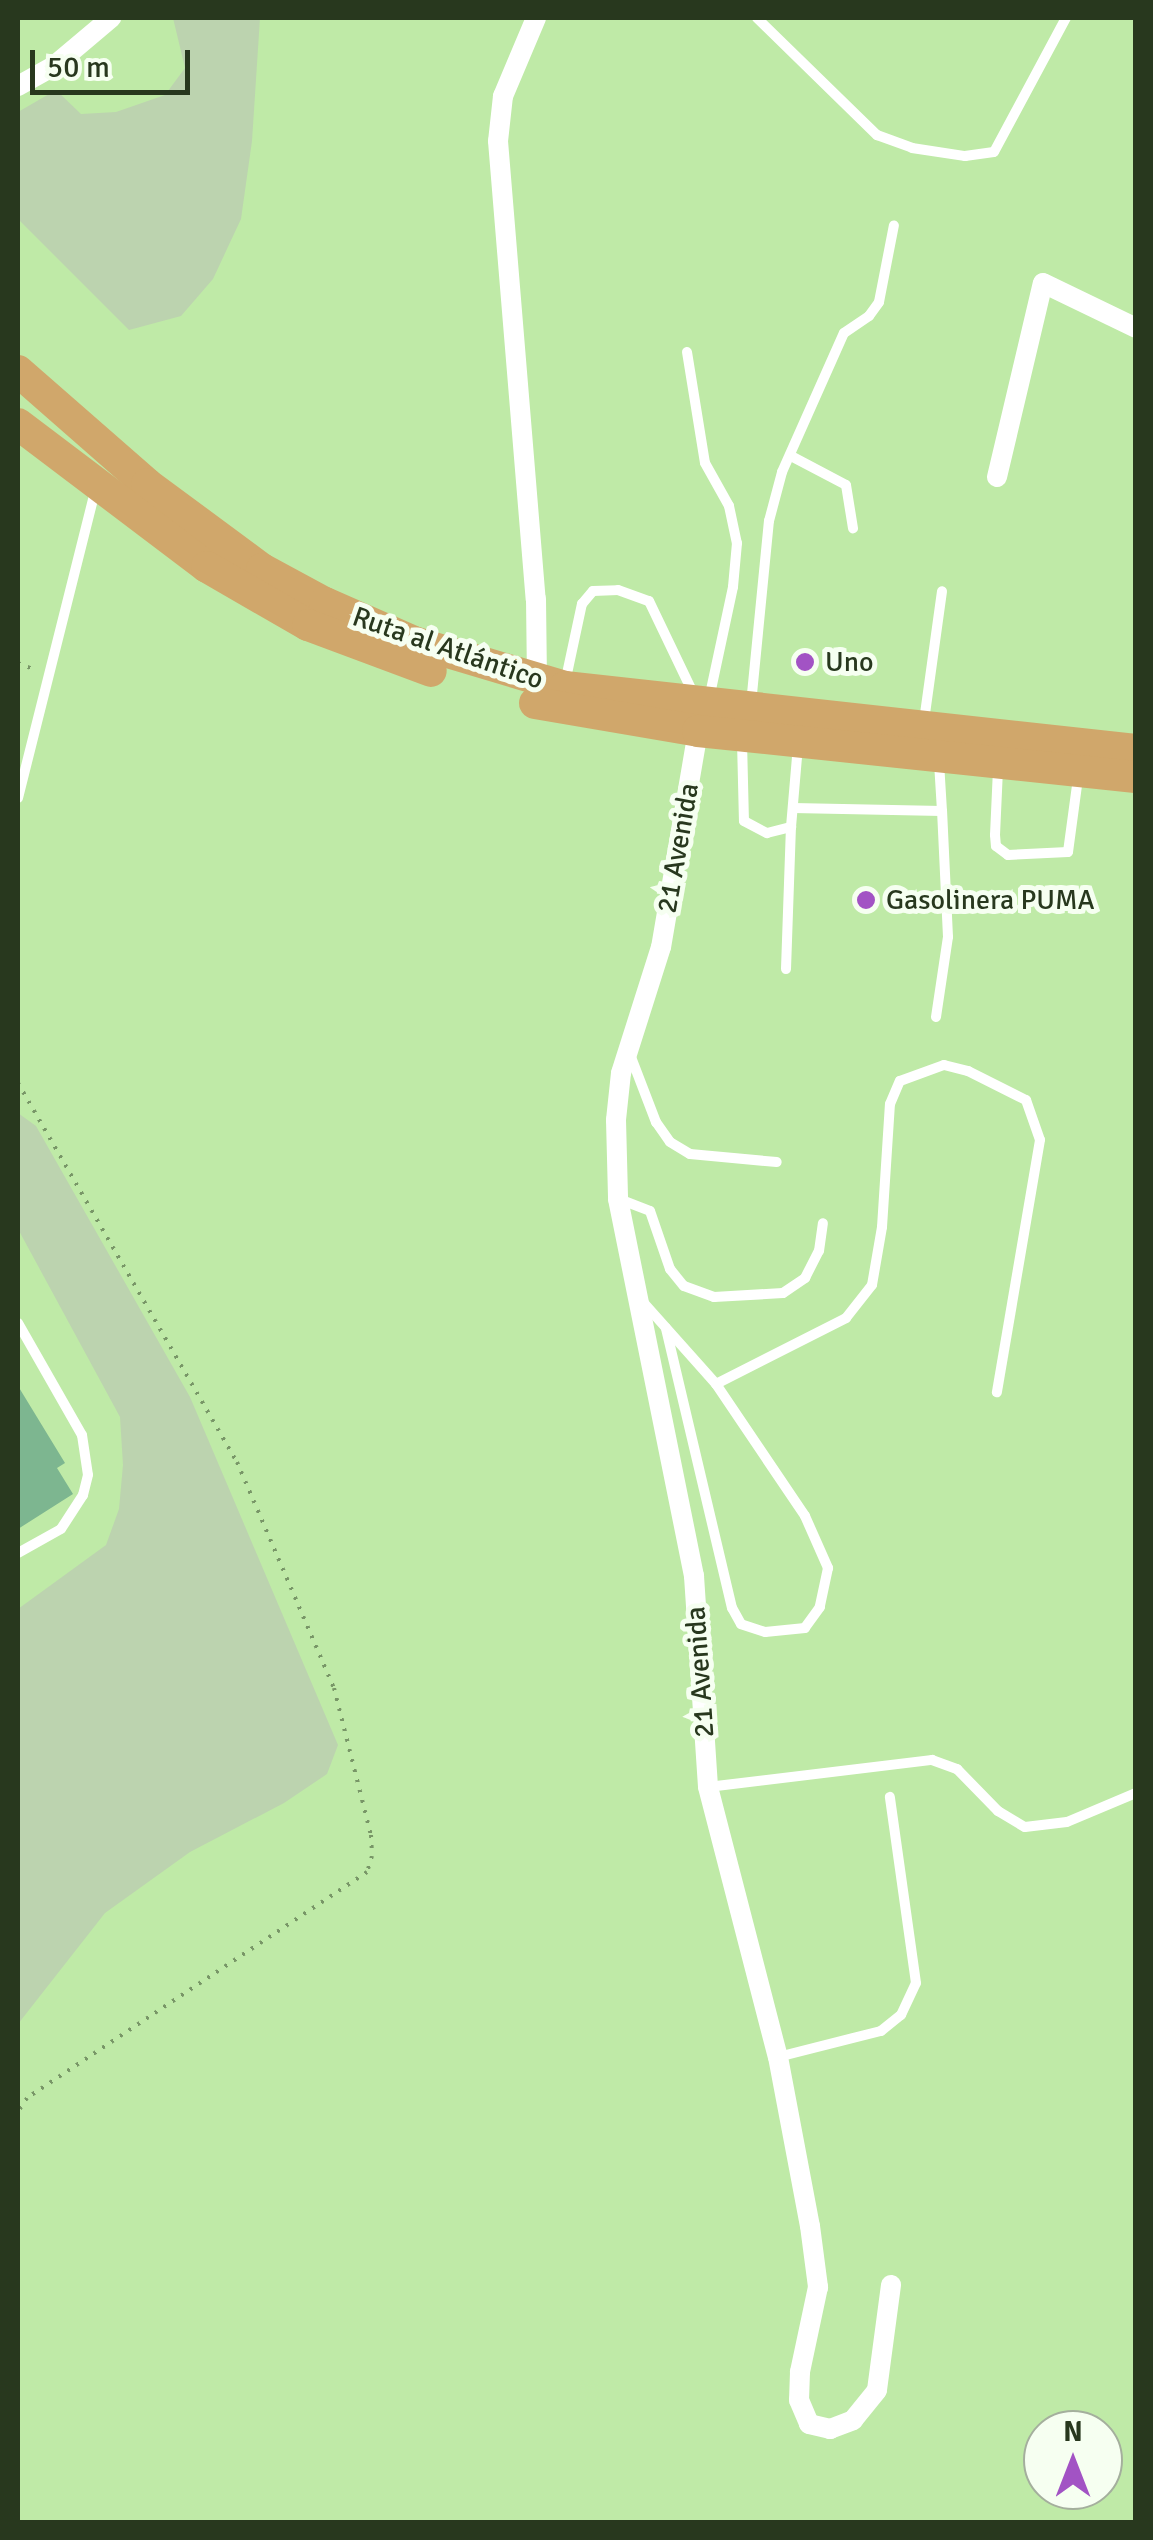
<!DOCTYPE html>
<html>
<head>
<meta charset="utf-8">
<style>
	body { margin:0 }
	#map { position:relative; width:1153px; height:2540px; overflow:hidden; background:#bfeaa7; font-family:Signika,sans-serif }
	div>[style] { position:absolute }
	.green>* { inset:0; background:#bcd3af }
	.building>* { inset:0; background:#7db690 }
	.path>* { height:4px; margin-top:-2px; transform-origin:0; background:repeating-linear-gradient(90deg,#789667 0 2.5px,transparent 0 10.5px) }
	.service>* { height:10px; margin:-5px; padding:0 5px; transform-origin:5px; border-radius:5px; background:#fff }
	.minor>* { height:20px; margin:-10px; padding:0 10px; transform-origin:10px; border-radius:10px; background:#fff }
	.trunk>* { height:32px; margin:-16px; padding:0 16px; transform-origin:16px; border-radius:16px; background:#d0a76b }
	.dots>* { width:28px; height:28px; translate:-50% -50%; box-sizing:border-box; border:5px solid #f6fff1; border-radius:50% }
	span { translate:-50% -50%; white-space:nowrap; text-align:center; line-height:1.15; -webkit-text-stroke:10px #f6fff1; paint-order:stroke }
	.street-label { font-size:28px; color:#28381e }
	.poi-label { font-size:28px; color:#28381e }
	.left { translate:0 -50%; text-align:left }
	.frame { position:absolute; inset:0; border:20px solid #28381e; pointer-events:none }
	.north { position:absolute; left:1023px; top:2410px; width:100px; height:100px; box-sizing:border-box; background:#f6fff1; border:2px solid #a4af9d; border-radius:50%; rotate:0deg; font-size:28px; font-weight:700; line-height:40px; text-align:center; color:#28381e }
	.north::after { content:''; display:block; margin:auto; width:35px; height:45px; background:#a253c4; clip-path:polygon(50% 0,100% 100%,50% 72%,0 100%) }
	.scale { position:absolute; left:30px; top:50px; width:160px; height:45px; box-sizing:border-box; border:5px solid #28381e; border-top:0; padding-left:12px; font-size:30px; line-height:35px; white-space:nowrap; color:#28381e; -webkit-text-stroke:8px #f6fff1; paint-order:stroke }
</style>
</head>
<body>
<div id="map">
	<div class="green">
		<i style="clip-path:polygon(173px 18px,260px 18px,252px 141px,241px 219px,213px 279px,181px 316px,129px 330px,18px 219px,18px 112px,56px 90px,81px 114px,116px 112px,165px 95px,185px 68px)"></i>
		<i style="clip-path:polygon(18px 1113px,36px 1126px,190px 1397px,338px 1745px,327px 1774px,284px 1803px,190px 1852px,105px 1913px,18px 2024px,18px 1609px,106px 1545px,119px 1509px,123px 1465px,120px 1417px,18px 1229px)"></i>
	</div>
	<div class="building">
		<i style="clip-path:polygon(18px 1386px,65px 1463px,57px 1468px,73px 1494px,18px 1529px)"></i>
	</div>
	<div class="path">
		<i style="left:18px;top:663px;width:18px;rotate:22deg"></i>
		<i style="left:18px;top:1083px;width:438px;rotate:60deg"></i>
		<i style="left:237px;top:1462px;width:246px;rotate:66.8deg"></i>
		<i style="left:334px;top:1688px;width:152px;rotate:75.9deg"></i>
		<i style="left:371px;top:1835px;width:21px;rotate:87deg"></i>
		<i style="left:372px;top:1856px;width:17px;rotate:107deg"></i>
		<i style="left:367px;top:1872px;width:408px;rotate:146.4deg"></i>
		<i style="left:27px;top:2098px;width:17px;rotate:123deg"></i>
	</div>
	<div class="service">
		<i style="left:757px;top:18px;width:168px;rotate:44.3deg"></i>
		<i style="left:877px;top:135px;width:37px;rotate:20deg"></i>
		<i style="left:912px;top:148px;width:54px;rotate:8.6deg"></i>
		<i style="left:965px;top:156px;width:29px;rotate:-8deg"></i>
		<i style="left:994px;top:152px;width:152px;rotate:-61.8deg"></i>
		<i style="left:687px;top:352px;width:112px;rotate:80.8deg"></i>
		<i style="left:705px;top:463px;width:49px;rotate:60.8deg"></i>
		<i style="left:729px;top:506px;width:38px;rotate:78deg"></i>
		<i style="left:737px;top:543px;width:44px;rotate:95.2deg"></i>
		<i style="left:733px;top:587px;width:115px;rotate:102.1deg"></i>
		<i style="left:791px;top:456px;width:62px;rotate:27.8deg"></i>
		<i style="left:846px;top:485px;width:44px;rotate:80.8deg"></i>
		<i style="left:565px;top:683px;width:81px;rotate:-77.9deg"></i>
		<i style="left:582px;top:604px;width:17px;rotate:-50deg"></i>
		<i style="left:593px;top:591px;width:25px;rotate:-2deg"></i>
		<i style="left:618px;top:590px;width:33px;rotate:20deg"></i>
		<i style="left:649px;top:601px;width:102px;rotate:64.4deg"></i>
		<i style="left:751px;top:704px;width:184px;rotate:-84.4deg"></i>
		<i style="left:769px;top:521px;width:51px;rotate:-75.1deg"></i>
		<i style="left:782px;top:472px;width:152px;rotate:-66deg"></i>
		<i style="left:844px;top:333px;width:30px;rotate:-34deg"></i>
		<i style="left:869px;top:316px;width:17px;rotate:-54deg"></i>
		<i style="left:879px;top:302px;width:78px;rotate:-79deg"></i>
		<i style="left:924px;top:721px;width:131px;rotate:-82.1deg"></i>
		<i style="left:742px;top:741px;width:80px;rotate:88.6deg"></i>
		<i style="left:744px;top:821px;width:26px;rotate:28deg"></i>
		<i style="left:767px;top:833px;width:25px;rotate:-14deg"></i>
		<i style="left:791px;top:827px;width:81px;rotate:-85.1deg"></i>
		<i style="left:998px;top:769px;width:66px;rotate:92.6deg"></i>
		<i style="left:995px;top:835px;width:11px;rotate:85deg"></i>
		<i style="left:996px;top:846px;width:15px;rotate:37deg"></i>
		<i style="left:1008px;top:855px;width:60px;rotate:-2.9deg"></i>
		<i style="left:1068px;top:852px;width:75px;rotate:-82.3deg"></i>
		<i style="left:18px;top:798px;width:316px;rotate:-75.9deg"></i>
		<i style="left:793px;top:808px;width:149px;rotate:1.2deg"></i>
		<i style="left:942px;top:811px;width:49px;rotate:-93.5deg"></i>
		<i style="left:786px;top:969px;width:142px;rotate:-88deg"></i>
		<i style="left:936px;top:1017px;width:81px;rotate:-81.5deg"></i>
		<i style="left:948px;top:937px;width:126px;rotate:-92.7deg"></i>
		<i style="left:631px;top:1057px;width:70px;rotate:69deg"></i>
		<i style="left:656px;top:1122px;width:24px;rotate:55deg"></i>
		<i style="left:670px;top:1142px;width:23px;rotate:31deg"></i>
		<i style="left:690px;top:1154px;width:87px;rotate:5.3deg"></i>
		<i style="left:619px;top:1199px;width:33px;rotate:21deg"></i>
		<i style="left:650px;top:1211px;width:61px;rotate:71deg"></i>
		<i style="left:670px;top:1269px;width:22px;rotate:51deg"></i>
		<i style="left:684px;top:1286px;width:32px;rotate:20deg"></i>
		<i style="left:714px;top:1297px;width:69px;rotate:-3.3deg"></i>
		<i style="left:783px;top:1293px;width:27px;rotate:-34deg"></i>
		<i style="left:805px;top:1278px;width:30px;rotate:-63deg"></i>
		<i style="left:819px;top:1251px;width:28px;rotate:-82deg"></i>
		<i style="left:643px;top:1302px;width:110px;rotate:48.3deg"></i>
		<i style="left:716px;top:1384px;width:159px;rotate:56deg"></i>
		<i style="left:805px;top:1516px;width:57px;rotate:66.1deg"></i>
		<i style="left:828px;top:1568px;width:40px;rotate:102deg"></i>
		<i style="left:820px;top:1607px;width:26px;rotate:126deg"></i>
		<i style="left:805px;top:1628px;width:40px;rotate:174.3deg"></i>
		<i style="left:765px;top:1632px;width:25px;rotate:-162deg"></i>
		<i style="left:741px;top:1624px;width:18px;rotate:-119deg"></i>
		<i style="left:732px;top:1608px;width:288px;rotate:-103.3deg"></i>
		<i style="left:18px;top:1323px;width:129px;rotate:60.3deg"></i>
		<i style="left:82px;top:1435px;width:40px;rotate:81.5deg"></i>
		<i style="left:88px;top:1475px;width:21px;rotate:104deg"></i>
		<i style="left:83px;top:1495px;width:40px;rotate:122.9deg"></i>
		<i style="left:61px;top:1529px;width:49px;rotate:150.8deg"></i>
		<i style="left:716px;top:1384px;width:146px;rotate:-26.9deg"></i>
		<i style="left:846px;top:1318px;width:42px;rotate:-51.8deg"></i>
		<i style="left:872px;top:1285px;width:59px;rotate:-80.2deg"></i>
		<i style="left:882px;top:1227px;width:123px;rotate:-86.3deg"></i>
		<i style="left:890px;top:1104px;width:25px;rotate:-67deg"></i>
		<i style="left:900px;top:1081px;width:47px;rotate:-20deg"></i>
		<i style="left:944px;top:1065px;width:25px;rotate:14deg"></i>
		<i style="left:968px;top:1071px;width:65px;rotate:26.6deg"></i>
		<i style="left:1026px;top:1100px;width:42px;rotate:70.7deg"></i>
		<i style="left:1040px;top:1140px;width:256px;rotate:99.7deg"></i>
		<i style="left:708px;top:1787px;width:226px;rotate:-6.9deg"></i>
		<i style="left:932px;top:1760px;width:27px;rotate:20deg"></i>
		<i style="left:957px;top:1769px;width:59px;rotate:45.7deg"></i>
		<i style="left:998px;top:1811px;width:31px;rotate:31deg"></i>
		<i style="left:1025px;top:1827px;width:42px;rotate:-6.8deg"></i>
		<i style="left:1067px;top:1822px;width:75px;rotate:-22.8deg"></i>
		<i style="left:778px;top:2057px;width:106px;rotate:-14.2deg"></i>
		<i style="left:881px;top:2031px;width:26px;rotate:-39deg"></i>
		<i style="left:901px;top:2015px;width:35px;rotate:-65deg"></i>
		<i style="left:916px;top:1983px;width:188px;rotate:-98deg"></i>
	</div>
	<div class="minor">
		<i style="left:536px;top:18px;width:85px;rotate:112.9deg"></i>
		<i style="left:503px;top:96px;width:45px;rotate:96.3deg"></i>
		<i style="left:498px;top:141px;width:460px;rotate:85.3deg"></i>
		<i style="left:536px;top:599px;width:82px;rotate:89.3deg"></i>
		<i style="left:18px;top:86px;width:41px;rotate:-29.1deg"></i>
		<i style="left:54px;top:66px;width:75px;rotate:-40.1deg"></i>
		<i style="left:997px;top:477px;width:199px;rotate:-76.7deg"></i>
		<i style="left:1043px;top:283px;width:103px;rotate:25.8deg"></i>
		<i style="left:698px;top:731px;width:219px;rotate:99.7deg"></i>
		<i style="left:661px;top:947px;width:132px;rotate:107.6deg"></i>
		<i style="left:621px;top:1073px;width:47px;rotate:96.1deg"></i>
		<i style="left:616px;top:1120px;width:79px;rotate:88.5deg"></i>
		<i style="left:618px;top:1199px;width:385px;rotate:78.6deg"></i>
		<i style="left:694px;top:1576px;width:211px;rotate:86.2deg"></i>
		<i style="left:708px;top:1787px;width:279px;rotate:75.5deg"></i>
		<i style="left:778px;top:2057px;width:172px;rotate:79.3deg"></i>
		<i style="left:810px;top:2226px;width:62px;rotate:82.5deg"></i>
		<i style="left:818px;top:2287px;width:87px;rotate:102deg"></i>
		<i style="left:800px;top:2372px;width:28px;rotate:92deg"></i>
		<i style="left:799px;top:2400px;width:26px;rotate:67deg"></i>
		<i style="left:809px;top:2424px;width:22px;rotate:13deg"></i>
		<i style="left:830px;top:2429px;width:25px;rotate:-21deg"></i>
		<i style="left:853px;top:2420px;width:38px;rotate:-51deg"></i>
		<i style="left:877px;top:2390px;width:106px;rotate:-82.4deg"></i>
	</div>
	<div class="trunk">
		<i style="left:18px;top:371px;width:171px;rotate:41.2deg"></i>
		<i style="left:147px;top:484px;width:143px;rotate:36.5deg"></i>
		<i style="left:262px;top:569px;width:72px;rotate:28.4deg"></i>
		<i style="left:325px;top:603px;width:97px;rotate:23.7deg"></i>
		<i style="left:414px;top:642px;width:158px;rotate:16.6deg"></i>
		<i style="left:565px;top:687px;width:574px;rotate:6.3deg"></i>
		<i style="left:18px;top:424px;width:237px;rotate:37.1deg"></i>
		<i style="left:207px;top:567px;width:116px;rotate:29.9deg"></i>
		<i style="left:308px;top:625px;width:131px;rotate:20.5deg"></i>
		<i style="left:535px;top:703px;width:165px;rotate:9.7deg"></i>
		<i style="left:698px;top:731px;width:440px;rotate:6deg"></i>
	</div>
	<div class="dots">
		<i style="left:805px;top:662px;background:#a253c4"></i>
		<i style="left:866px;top:900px;background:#a253c4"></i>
	</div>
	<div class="street-label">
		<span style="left:448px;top:648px;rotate:19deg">Ruta al Atlántico</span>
		<span style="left:678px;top:848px;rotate:-80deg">21 Avenida</span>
		<span style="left:700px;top:1672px;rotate:-94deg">21 Avenida</span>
	</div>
	<div class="poi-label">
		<span class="left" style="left:825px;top:662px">Uno</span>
		<span class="left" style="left:886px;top:900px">Gasolinera PUMA</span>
	</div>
	<div class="frame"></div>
	<div class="north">N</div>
	<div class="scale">50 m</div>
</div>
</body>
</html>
